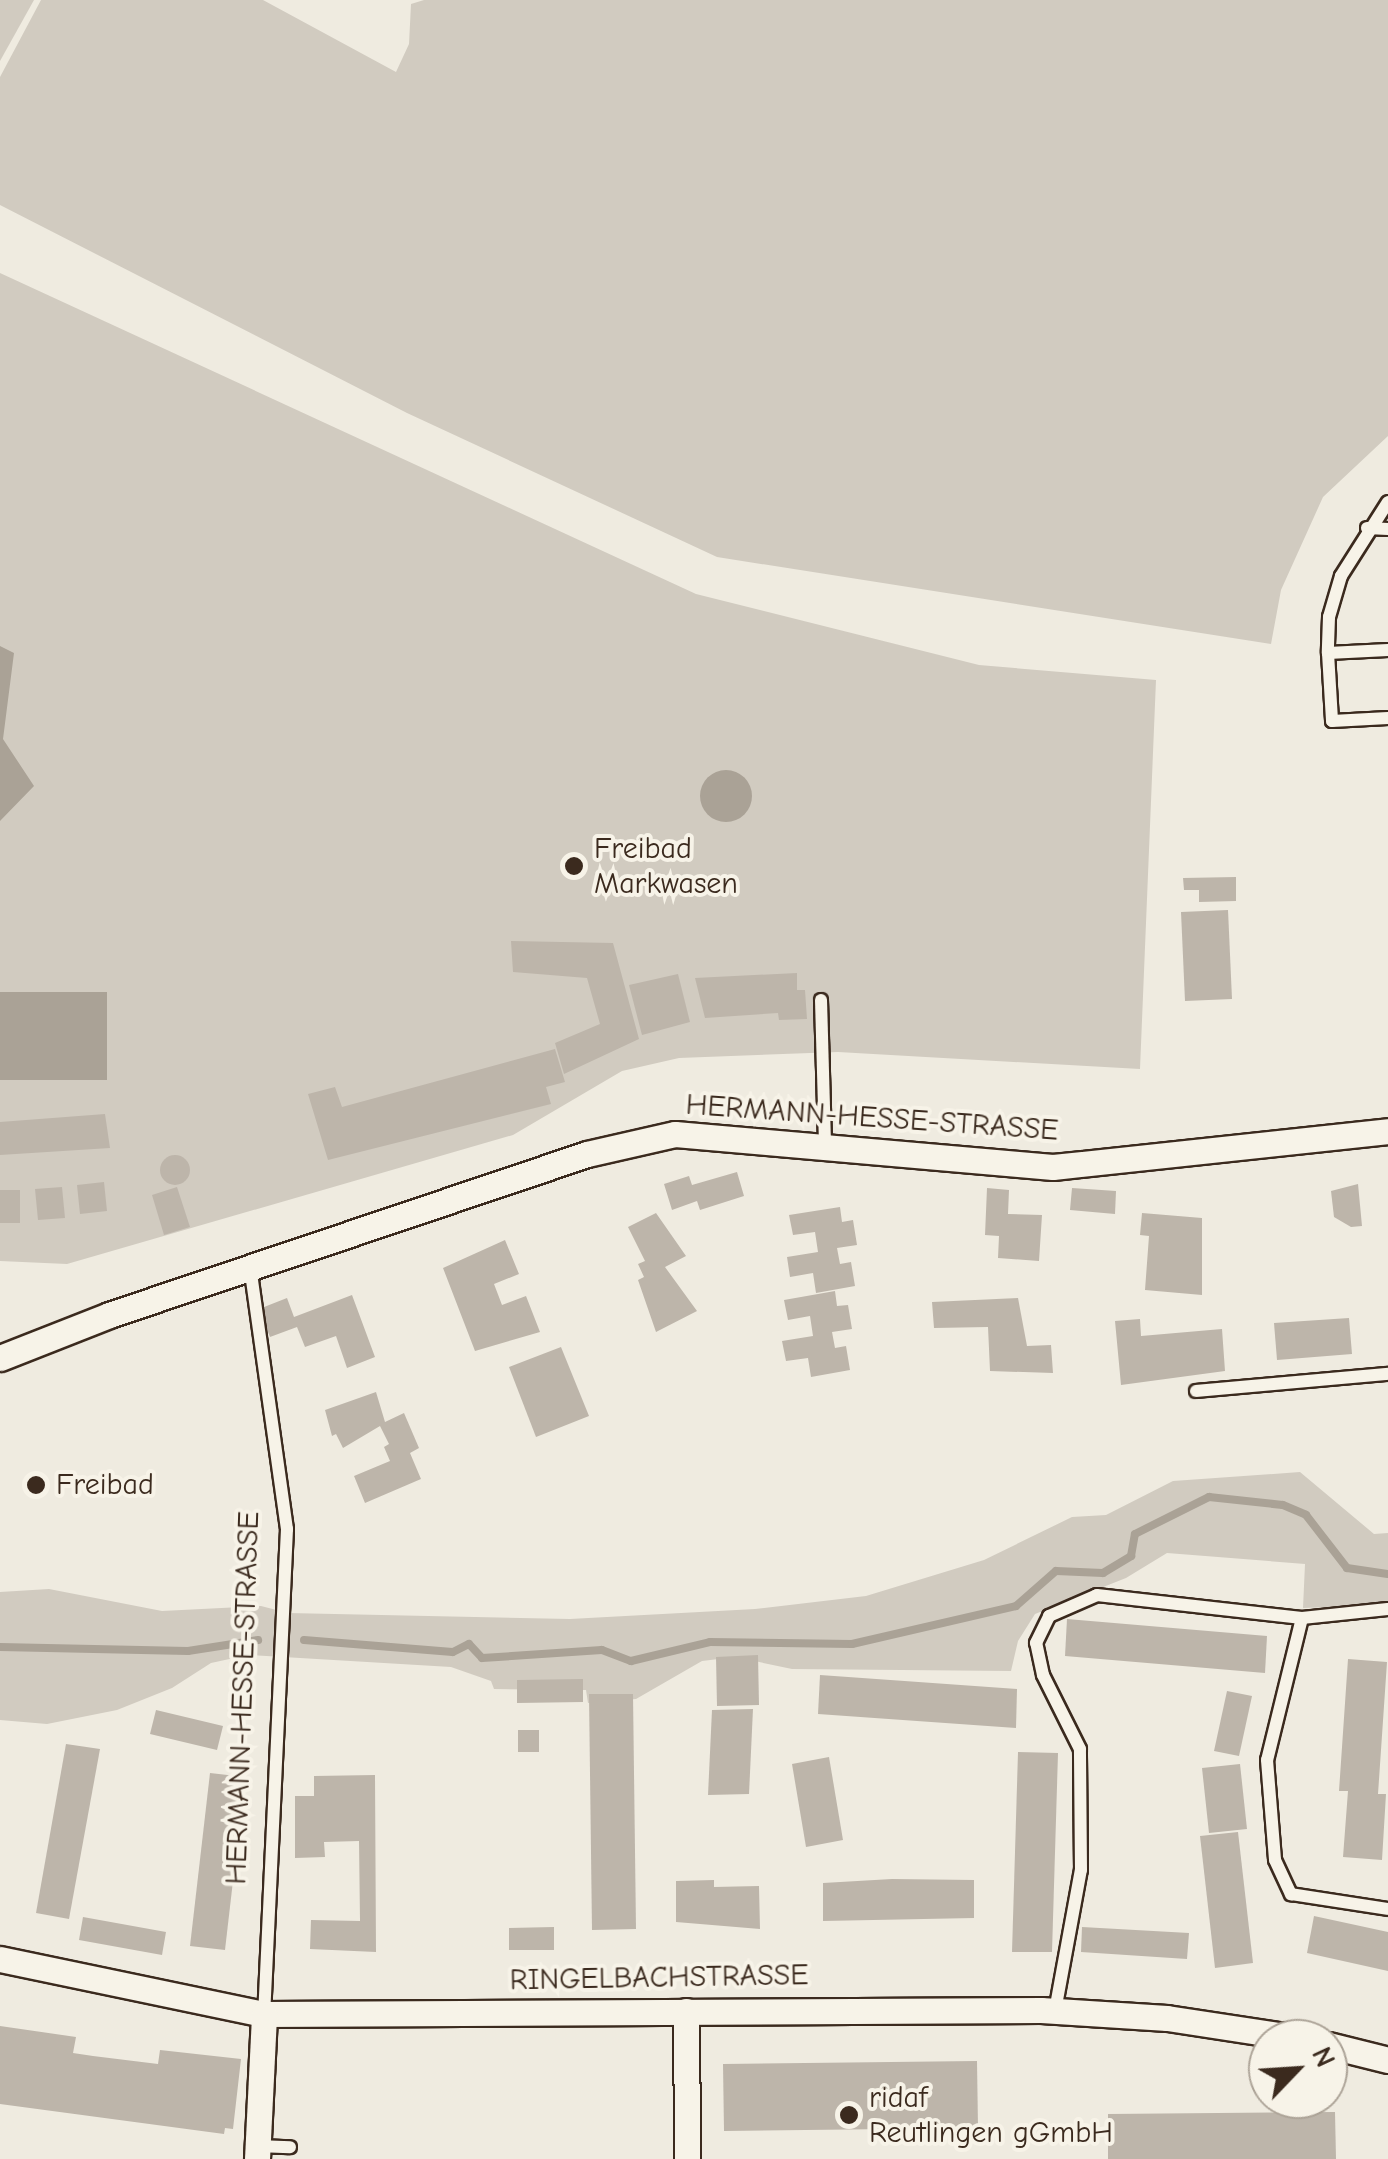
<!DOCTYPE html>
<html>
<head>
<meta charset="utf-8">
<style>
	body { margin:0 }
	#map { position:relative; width:1388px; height:2159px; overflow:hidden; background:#efebe0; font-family:"Comic Neue",sans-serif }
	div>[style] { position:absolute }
	.green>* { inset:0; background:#d1cbc0 }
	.water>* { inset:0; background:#aaa296 }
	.round { border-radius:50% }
	.stream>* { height:8px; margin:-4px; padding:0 4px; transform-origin:4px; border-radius:4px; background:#aaa296 }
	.building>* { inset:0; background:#bdb5aa }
	.roads { filter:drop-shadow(2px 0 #3b2a1e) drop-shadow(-2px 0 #3b2a1e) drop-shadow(0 2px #3b2a1e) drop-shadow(0 -2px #3b2a1e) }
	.lane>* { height:12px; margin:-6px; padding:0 6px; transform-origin:6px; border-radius:6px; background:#f7f3e8 }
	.street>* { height:25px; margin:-12.5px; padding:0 12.5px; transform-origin:12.5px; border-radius:12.5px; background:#f7f3e8 }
	.dots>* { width:28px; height:28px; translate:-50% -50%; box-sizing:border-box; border:5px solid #f7f3e8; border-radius:50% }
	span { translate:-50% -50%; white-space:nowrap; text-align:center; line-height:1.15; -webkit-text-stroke:8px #f7f3e8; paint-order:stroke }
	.poi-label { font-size:30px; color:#3b2a1e }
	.left { translate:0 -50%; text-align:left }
	.street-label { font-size:30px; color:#3b2a1e }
	.north { position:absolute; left:1248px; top:2019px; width:100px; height:100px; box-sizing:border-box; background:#f7f3e8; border:2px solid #aca397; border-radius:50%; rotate:65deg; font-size:28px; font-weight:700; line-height:40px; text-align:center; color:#3b2a1e }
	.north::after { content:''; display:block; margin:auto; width:35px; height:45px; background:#3b2a1e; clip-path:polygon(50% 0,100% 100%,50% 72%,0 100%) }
</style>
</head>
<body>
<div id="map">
	<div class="green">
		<i style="clip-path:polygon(0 0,34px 0,0 61px)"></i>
		<i style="clip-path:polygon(41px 0,263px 0,396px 72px,409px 44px,411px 4px,424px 0,1388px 0,1388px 436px,1323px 497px,1281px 590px,1271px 644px,717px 557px,407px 413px,0 205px,0 77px)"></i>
		<i style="clip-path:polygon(0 273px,696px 594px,979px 665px,1156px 680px,1140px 1069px,838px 1052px,679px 1058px,622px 1071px,513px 1135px,67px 1264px,0 1261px)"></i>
		<i style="clip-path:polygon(1300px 1472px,1374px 1534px,1388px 1533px,1388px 1605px,1303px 1608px,1305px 1564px,1167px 1553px,1126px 1578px,1035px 1614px,1018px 1641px,1011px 1671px,792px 1669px,735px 1657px,702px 1661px,636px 1699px,588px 1703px,586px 1690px,494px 1689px,491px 1681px,451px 1667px,248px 1655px,211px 1663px,172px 1688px,117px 1710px,47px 1724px,0 1720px,0 1592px,49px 1589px,162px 1611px,261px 1606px,288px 1613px,570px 1619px,755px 1609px,866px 1596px,984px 1560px,1072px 1517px,1106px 1515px,1173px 1481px)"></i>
	</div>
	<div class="water">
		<i style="clip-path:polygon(0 646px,14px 653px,3px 739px,34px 786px,0 821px)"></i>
		<i class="round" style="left:700px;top:770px;width:52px;height:52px"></i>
		<i style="clip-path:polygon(0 992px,107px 992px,107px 1080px,0 1080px)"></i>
	</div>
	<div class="stream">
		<i style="left:304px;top:1640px;width:149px;rotate:4.6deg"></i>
		<i style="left:453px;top:1652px;width:18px;rotate:-27deg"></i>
		<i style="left:469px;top:1644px;width:19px;rotate:47deg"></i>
		<i style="left:482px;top:1658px;width:120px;rotate:-3.8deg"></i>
		<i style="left:602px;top:1650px;width:31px;rotate:21deg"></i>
		<i style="left:631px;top:1661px;width:81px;rotate:-13.5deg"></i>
		<i style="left:710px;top:1642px;width:142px;rotate:0.8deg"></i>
		<i style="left:852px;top:1644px;width:168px;rotate:-13deg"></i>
		<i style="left:1016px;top:1606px;width:53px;rotate:-41.2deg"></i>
		<i style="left:1056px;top:1571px;width:47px;rotate:2.4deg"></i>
		<i style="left:1103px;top:1573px;width:33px;rotate:-31deg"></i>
		<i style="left:1131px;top:1556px;width:22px;rotate:-80deg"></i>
		<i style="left:1135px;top:1534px;width:83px;rotate:-26.6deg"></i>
		<i style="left:1209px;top:1497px;width:74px;rotate:6.2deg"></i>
		<i style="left:1283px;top:1505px;width:25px;rotate:23deg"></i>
		<i style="left:1306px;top:1515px;width:67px;rotate:52.3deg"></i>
		<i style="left:1347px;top:1568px;width:41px;rotate:8.3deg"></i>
		<i style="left:0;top:1647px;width:188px;rotate:1.2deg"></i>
		<i style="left:188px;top:1651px;width:71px;rotate:-8.9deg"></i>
	</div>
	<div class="building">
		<i style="clip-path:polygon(1236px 877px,1236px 901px,1199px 902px,1199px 890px,1184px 890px,1183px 878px)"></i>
		<i style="clip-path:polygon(1228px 910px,1232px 999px,1185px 1001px,1181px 912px)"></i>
		<i style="clip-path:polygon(511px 941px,613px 943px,639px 1039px,564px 1074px,555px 1043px,600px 1024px,587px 978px,513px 972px)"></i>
		<i style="clip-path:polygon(797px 973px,797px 990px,805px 990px,807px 1019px,779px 1020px,778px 1013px,705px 1018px,695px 978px)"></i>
		<i style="clip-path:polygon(678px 974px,690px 1022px,642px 1035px,629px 985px)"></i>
		<i style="clip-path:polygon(555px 1049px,565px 1082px,546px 1087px,551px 1104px,328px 1160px,308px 1094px,335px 1087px,342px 1107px)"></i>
		<i style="clip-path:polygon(105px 1114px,110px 1148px,0 1155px,0 1122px)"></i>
		<i class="round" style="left:160px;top:1155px;width:30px;height:30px"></i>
		<i style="clip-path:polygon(737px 1172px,744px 1196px,700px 1210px,697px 1201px,672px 1210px,664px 1184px,689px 1176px,692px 1185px)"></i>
		<i style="clip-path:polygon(104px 1182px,107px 1211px,80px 1214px,77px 1185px)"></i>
		<i style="clip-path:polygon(1358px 1184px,1362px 1226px,1351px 1227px,1334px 1217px,1331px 1191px)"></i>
		<i style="clip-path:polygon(62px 1187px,65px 1218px,38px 1220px,35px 1189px)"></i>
		<i style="clip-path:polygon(177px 1187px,190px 1227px,164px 1235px,152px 1195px)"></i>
		<i style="clip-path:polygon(987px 1188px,1009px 1190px,1008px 1214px,1042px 1215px,1039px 1261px,998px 1258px,999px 1236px,985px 1235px)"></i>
		<i style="clip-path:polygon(1072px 1188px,1116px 1191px,1115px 1214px,1070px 1210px)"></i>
		<i style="clip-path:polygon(0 1190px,20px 1190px,20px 1223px,0 1223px)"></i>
		<i style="clip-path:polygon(840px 1207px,842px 1222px,853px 1220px,857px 1245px,837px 1248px,840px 1264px,851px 1262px,855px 1286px,816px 1293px,813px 1273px,790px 1277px,787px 1257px,818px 1252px,815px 1232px,793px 1235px,789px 1215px)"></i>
		<i style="clip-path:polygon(656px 1213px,686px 1256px,665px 1267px,697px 1311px,656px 1332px,638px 1280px,644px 1277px,638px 1264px,645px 1261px,628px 1227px)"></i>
		<i style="clip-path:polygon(1142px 1213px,1202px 1218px,1202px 1295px,1145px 1290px,1149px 1236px,1140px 1235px)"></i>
		<i style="clip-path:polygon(505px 1240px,519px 1274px,494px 1284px,502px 1305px,526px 1296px,540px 1332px,475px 1351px,443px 1268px)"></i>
		<i style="clip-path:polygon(835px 1291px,837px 1306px,848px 1305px,852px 1329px,832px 1332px,835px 1348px,846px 1346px,850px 1370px,811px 1377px,808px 1358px,786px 1361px,782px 1341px,813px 1336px,810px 1316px,788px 1320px,784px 1300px)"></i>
		<i style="clip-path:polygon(352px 1295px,375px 1357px,347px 1368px,336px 1336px,305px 1347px,297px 1327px,270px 1337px,259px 1309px,287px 1298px,294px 1317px)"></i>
		<i style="clip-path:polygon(1018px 1298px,1027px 1346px,1051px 1345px,1053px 1373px,990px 1371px,988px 1327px,934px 1328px,932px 1302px)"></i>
		<i style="clip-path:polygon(1349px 1318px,1352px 1354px,1277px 1360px,1274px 1323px)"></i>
		<i style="clip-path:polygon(1140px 1319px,1141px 1336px,1222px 1329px,1225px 1371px,1121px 1385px,1115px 1321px)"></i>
		<i style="clip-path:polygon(561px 1347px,589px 1416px,536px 1437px,509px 1367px)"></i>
		<i style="clip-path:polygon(376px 1392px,385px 1422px,404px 1413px,419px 1448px,410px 1453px,421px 1479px,365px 1503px,354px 1476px,390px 1461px,384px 1447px,389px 1444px,380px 1426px,343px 1448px,336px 1434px,332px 1436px,325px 1410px)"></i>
		<i style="clip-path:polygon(1067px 1619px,1267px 1636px,1265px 1673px,1065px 1656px)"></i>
		<i style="clip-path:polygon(758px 1655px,759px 1705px,717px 1706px,716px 1657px)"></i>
		<i style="clip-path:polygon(1348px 1659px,1387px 1662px,1378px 1794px,1386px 1794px,1382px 1860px,1343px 1857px,1348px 1791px,1339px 1791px)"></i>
		<i style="clip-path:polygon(820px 1675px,1017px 1689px,1016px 1728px,818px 1714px)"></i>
		<i style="clip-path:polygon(583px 1679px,583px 1702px,517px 1703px,517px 1680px)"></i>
		<i style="clip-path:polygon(1227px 1691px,1252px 1696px,1239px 1756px,1214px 1751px)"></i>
		<i style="clip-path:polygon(589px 1694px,633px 1694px,636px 1929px,592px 1930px)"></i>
		<i style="clip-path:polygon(753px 1709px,749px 1794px,708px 1795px,712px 1710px)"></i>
		<i style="clip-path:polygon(156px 1710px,223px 1726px,217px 1750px,150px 1734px)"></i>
		<i style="clip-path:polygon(518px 1730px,539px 1730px,539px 1752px,518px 1752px)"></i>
		<i style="clip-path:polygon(66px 1744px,100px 1749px,69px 1919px,36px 1913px)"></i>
		<i style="clip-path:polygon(1018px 1752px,1058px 1753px,1052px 1952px,1012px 1952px)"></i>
		<i style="clip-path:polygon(829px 1757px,843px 1840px,806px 1847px,792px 1764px)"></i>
		<i style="clip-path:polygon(1240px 1764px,1247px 1829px,1209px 1833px,1202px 1768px)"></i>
		<i style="clip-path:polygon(210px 1773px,245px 1777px,225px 1950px,190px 1946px)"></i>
		<i style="clip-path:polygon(375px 1775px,376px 1952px,310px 1949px,311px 1920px,360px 1921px,359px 1841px,324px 1842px,325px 1857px,295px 1858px,295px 1796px,314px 1796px,314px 1776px)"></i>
		<i style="clip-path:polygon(1238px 1832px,1253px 1963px,1215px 1968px,1200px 1836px)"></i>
		<i style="clip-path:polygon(892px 1879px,974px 1880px,974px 1918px,823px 1921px,823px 1883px)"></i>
		<i style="clip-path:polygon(714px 1880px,714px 1887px,759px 1886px,760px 1929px,676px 1922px,676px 1881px)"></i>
		<i style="clip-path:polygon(1314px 1916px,1388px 1932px,1388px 1971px,1307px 1953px)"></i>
		<i style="clip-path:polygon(83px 1917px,166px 1932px,162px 1955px,79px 1940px)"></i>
		<i style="clip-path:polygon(554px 1927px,554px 1950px,509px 1950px,509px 1928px)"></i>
		<i style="clip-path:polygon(1082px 1927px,1189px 1933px,1187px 1959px,1081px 1952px)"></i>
		<i style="clip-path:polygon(0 2026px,76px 2037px,73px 2053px,93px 2056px,158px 2064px,160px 2050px,241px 2059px,233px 2129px,225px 2128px,224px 2134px,0 2104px)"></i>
		<i style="clip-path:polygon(977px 2061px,978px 2128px,724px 2131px,723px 2064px)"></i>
		<i style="clip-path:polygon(1335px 2112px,1336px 2159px,1108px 2159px,1108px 2114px)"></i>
	</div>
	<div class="roads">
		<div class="lane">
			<i style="left:1388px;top:502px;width:88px;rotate:122.4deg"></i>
			<i style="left:1341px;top:576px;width:43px;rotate:106.3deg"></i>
			<i style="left:1329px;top:617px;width:36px;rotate:92deg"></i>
			<i style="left:1328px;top:653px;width:68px;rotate:86.6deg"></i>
			<i style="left:1332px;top:721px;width:56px;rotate:-3.1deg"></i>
			<i style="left:1367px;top:528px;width:21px;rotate:3deg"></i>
			<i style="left:1328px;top:653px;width:60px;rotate:-2.9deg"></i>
			<i style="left:821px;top:1000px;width:145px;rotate:88.4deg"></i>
			<i style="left:250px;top:1266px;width:266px;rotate:82deg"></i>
			<i style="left:287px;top:1529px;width:486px;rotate:92.7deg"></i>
			<i style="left:1196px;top:1391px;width:193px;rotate:-5.1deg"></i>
			<i style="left:1302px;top:1618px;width:146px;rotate:103.8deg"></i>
			<i style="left:1267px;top:1760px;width:100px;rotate:85.4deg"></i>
			<i style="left:1275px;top:1860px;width:38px;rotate:65deg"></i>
			<i style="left:1291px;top:1894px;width:98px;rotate:8.8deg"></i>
			<i style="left:1055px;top:2011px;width:143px;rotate:-79.6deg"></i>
			<i style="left:1081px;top:1870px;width:121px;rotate:-90.5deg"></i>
			<i style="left:1080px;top:1749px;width:83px;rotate:-116.6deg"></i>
			<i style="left:1043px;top:1675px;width:33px;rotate:-102deg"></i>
			<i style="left:1036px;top:1643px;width:30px;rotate:-64deg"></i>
			<i style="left:1049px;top:1616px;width:52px;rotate:-23.6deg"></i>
			<i style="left:1097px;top:1595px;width:206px;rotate:6.4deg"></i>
			<i style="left:1302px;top:1618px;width:86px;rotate:-6deg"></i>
			<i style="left:257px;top:2146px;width:33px;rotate:2deg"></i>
		</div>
		<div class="street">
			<i style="left:0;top:1358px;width:117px;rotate:-21.5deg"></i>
			<i style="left:109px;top:1315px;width:504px;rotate:-18.61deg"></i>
			<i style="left:587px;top:1154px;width:90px;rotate:-12.8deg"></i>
			<i style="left:675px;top:1134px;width:379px;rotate:5deg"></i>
			<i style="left:1053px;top:1167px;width:337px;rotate:-6.1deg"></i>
			<i style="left:0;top:1959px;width:270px;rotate:11.8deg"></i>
			<i style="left:264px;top:2014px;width:777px;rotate:-0.29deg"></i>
			<i style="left:1041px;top:2010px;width:126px;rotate:3.6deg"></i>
			<i style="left:1167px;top:2018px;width:140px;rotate:8.7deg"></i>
			<i style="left:686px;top:2011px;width:148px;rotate:89.6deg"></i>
			<i style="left:1328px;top:2045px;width:62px;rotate:14deg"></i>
			<i style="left:257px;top:2159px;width:145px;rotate:-87.2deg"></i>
		</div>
	</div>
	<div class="dots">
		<i style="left:574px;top:866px;background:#3b2a1e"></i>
		<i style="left:36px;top:1485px;background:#3b2a1e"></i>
		<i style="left:849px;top:2115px;background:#3b2a1e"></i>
	</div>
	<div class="poi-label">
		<span class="left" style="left:594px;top:866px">Freibad<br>Markwasen</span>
		<span class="left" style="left:56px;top:1485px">Freibad</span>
		<span class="left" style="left:869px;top:2115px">ridaf<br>Reutlingen gGmbH</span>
	</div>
	<div class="street-label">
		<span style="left:872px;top:1118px;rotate:4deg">HERMANN-HESSE-STRASSE</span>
		<span style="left:243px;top:1698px;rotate:-88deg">HERMANN-HESSE-STRASSE</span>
		<span style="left:659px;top:1978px;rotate:-1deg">RINGELBACHSTRASSE</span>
	</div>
	<div class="north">N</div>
</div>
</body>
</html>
